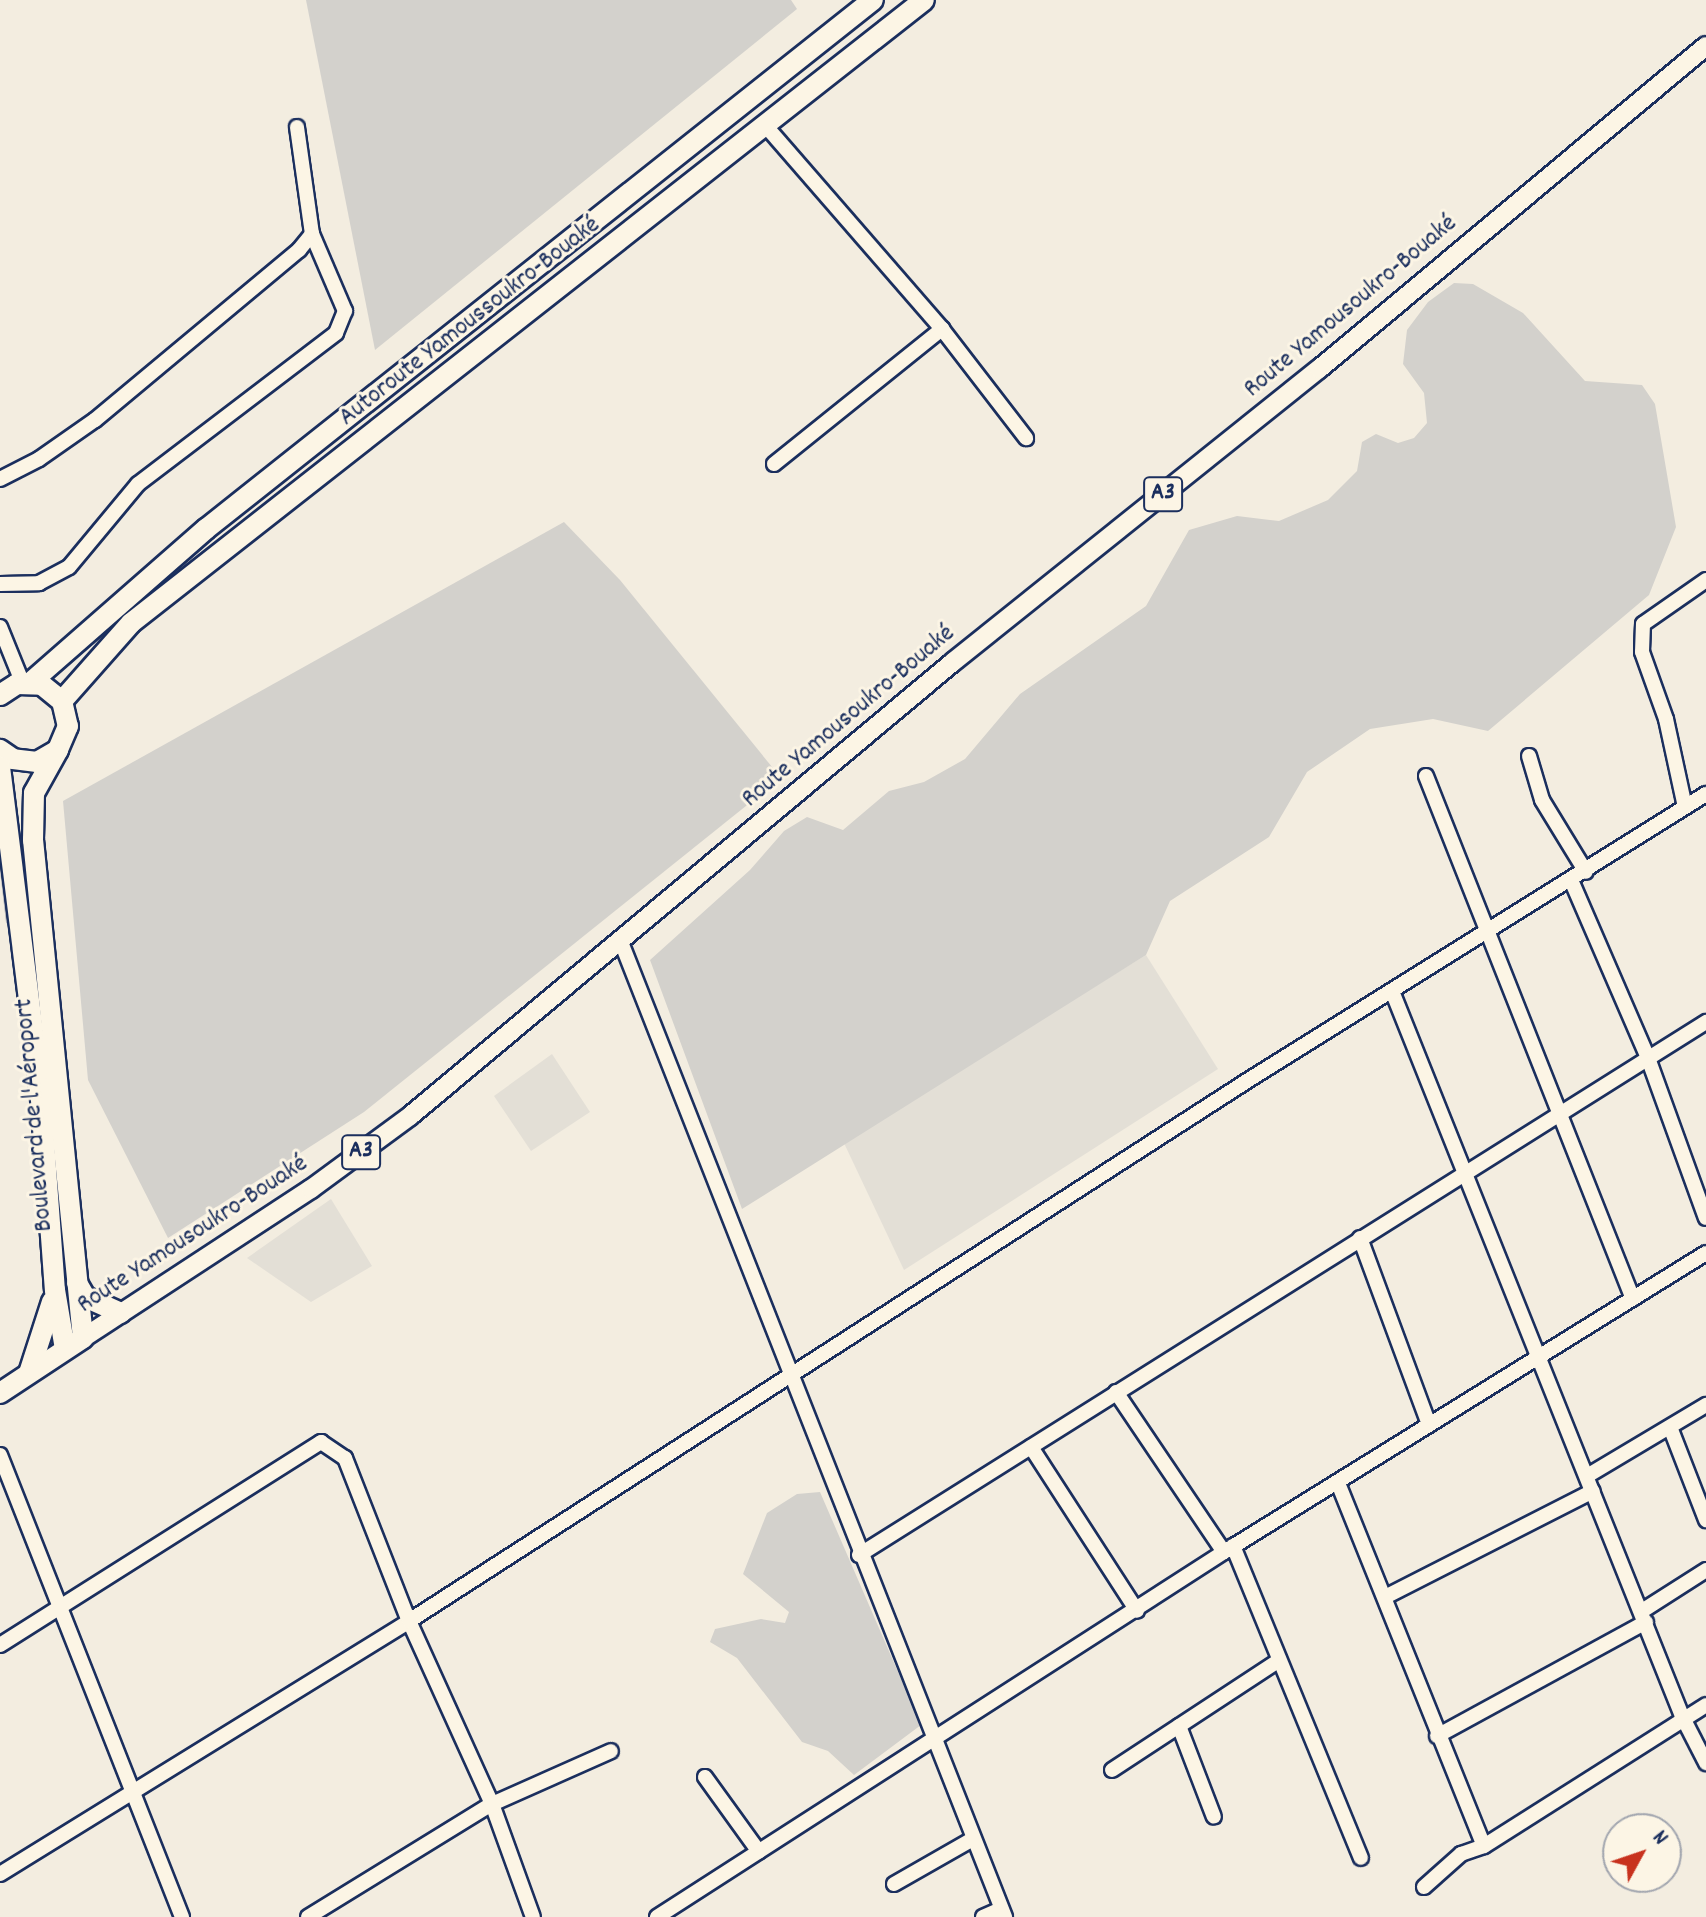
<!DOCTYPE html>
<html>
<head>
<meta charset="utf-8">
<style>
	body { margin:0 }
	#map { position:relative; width:1706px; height:1917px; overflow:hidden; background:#f3ede0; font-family:Dekko,sans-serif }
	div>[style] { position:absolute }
	.built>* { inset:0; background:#e3dfd6 }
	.green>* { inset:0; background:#d3d1cc }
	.stream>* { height:3px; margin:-1.5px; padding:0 1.5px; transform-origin:1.5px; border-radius:1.5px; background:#a9acb3 }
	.roads { filter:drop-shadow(2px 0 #1b2f5e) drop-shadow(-2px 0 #1b2f5e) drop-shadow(0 2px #1b2f5e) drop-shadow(0 -2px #1b2f5e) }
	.minor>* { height:14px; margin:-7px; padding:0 7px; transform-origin:7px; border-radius:7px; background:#fcf5e5 }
	.major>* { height:18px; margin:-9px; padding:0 9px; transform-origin:9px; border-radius:9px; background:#fcf5e5 }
	.highway>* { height:20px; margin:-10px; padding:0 10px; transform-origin:10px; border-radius:10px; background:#fcf5e5 }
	span { translate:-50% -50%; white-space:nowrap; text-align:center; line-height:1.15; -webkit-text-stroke:6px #fcf5e5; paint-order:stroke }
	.shield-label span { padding:2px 6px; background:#fcf5e5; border:2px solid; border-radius:6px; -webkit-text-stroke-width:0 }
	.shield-label { font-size:24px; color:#1b2f5e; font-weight:700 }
	.street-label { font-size:26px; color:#1b2f5e }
	.north { position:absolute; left:1602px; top:1813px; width:80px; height:80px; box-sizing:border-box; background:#fcf5e5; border:2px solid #a2a6af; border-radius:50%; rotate:50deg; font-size:22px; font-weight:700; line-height:32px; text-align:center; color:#1b2f5e }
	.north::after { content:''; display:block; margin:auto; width:28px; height:36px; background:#c8321e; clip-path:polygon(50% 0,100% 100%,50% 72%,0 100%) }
</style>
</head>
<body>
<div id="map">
	<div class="built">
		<i style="clip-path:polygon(1146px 955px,1218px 1069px,904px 1270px,843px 1141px)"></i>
		<i style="clip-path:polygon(552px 1054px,590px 1112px,531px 1151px,494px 1096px)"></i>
		<i style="clip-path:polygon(331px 1199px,372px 1266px,311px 1302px,247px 1258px)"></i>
	</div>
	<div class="green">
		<i style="clip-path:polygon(306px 0,791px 0,797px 9px,375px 350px)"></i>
		<i style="clip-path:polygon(1454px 283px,1473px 284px,1523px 313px,1585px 381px,1642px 385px,1655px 404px,1676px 527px,1649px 595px,1488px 731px,1433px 719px,1370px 729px,1307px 772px,1269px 837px,1170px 901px,1146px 955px,742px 1209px,650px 960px,750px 870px,784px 831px,807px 817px,843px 830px,889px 791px,924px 782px,965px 759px,1020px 694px,1146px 606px,1189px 530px,1237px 516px,1279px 521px,1328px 500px,1357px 471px,1362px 442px,1376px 434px,1398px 443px,1414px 438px,1427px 423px,1424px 393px,1403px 364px,1407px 330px,1428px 302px)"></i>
		<i style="clip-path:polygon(564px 522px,620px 580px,781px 778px,364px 1112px,168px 1238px,88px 1080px,63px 801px)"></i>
		<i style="clip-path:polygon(820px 1492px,921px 1725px,854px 1775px,828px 1751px,802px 1742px,737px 1658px,710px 1642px,715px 1629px,761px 1619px,785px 1623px,789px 1612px,743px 1574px,767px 1513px,797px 1494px)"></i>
	</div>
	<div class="stream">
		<i style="left:0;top:862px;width:60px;rotate:83.3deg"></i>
	</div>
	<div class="roads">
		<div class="minor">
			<i style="left:764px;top:124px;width:271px;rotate:49deg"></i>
			<i style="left:942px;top:329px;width:138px;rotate:52.4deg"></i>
			<i style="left:774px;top:464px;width:216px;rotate:-38.8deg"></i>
			<i style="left:0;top:479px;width:44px;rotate:-27.1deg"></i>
			<i style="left:39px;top:459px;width:68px;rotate:-34.9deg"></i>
			<i style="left:95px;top:420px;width:266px;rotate:-39.8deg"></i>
			<i style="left:299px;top:250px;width:21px;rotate:-51deg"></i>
			<i style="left:312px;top:234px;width:108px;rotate:-98deg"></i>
			<i style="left:0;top:584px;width:39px;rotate:-1deg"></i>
			<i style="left:39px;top:583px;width:34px;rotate:-28deg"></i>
			<i style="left:69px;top:567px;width:108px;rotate:-50.3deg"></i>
			<i style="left:138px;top:484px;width:249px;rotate:-37.3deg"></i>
			<i style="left:336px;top:333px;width:24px;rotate:-68deg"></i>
			<i style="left:345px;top:311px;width:84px;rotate:-113.2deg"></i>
			<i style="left:0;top:627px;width:61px;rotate:68deg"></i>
			<i style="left:1529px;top:756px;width:46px;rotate:73.5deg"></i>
			<i style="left:1542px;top:800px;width:84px;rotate:58.6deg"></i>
			<i style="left:1426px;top:776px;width:562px;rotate:68.41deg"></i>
			<i style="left:1685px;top:807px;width:90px;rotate:-102.2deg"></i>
			<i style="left:1666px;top:719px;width:71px;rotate:-109.7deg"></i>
			<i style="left:1642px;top:652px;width:28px;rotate:-88deg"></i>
			<i style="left:1643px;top:624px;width:77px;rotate:-34.9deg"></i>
			<i style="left:1571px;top:880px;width:194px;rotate:66.6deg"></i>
			<i style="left:1648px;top:1058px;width:170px;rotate:70.1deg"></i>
			<i style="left:621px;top:942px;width:1048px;rotate:68.5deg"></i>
			<i style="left:1392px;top:991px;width:781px;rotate:68.2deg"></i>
			<i style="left:1682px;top:1716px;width:53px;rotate:62.9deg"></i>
			<i style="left:1360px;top:1238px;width:199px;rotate:69.7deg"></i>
			<i style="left:1116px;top:1392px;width:193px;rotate:56deg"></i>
			<i style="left:1670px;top:1427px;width:100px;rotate:68.8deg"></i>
			<i style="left:1031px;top:1447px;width:195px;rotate:57.1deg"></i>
			<i style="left:0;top:1455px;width:497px;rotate:68.5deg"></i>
			<i style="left:1587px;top:1476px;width:139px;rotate:-30.8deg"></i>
			<i style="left:1338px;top:1483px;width:391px;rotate:68.1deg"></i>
			<i style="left:1233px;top:1546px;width:337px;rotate:67.7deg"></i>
			<i style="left:859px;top:1555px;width:1001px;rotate:-32.18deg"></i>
			<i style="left:1385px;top:1597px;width:233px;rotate:-27deg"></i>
			<i style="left:1642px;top:1611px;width:76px;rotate:-32.6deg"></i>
			<i style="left:0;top:1645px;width:380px;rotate:-32.3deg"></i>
			<i style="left:321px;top:1442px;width:29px;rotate:34deg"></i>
			<i style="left:345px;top:1458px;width:175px;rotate:68.6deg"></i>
			<i style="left:409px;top:1621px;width:201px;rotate:65.6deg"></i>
			<i style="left:492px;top:1804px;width:120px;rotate:70.1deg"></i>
			<i style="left:1179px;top:1726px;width:97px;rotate:69deg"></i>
			<i style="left:1437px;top:1736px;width:238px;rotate:-28.6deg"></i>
			<i style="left:1112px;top:1770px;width:199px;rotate:-33.3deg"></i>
			<i style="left:705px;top:1777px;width:92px;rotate:54.2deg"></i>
			<i style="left:0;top:1874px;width:481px;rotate:-31.7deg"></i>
			<i style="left:409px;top:1621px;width:1001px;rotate:-32.8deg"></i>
			<i style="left:1250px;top:1079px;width:538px;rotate:-32.01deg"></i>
			<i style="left:894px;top:1884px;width:91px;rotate:-29.7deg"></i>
			<i style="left:1424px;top:1887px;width:50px;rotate:-41.7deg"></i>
			<i style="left:1461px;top:1854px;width:24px;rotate:-19deg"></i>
			<i style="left:1484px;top:1846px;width:263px;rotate:-32.4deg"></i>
			<i style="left:308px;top:1917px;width:216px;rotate:-31.6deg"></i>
			<i style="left:492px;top:1804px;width:130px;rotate:-24deg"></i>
			<i style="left:657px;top:1917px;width:674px;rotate:-32.77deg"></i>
			<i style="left:1224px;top:1552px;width:567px;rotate:-31.81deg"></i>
			<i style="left:983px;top:1917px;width:20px;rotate:-24deg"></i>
		</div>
		<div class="major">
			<i style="left:83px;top:1338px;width:272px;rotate:-33.2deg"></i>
			<i style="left:311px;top:1189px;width:123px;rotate:-36.4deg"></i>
			<i style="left:410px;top:1116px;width:708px;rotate:-39.9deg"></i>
			<i style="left:953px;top:662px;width:469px;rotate:-38.7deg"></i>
			<i style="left:1319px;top:369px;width:504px;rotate:-39.85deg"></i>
		</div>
		<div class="highway">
			<i style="left:30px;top:683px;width:234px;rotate:-41.2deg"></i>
			<i style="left:206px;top:529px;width:851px;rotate:-38.42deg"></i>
			<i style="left:0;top:695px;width:20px;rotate:-33deg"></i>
			<i style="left:17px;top:684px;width:25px;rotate:2deg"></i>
			<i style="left:42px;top:685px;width:26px;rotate:39deg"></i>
			<i style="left:62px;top:701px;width:26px;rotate:77deg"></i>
			<i style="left:68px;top:726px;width:26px;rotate:113deg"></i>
			<i style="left:58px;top:750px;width:24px;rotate:150deg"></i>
			<i style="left:37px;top:762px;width:24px;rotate:-173deg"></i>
			<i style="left:13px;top:759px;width:16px;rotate:-145deg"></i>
			<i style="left:62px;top:701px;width:104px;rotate:-48.5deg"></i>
			<i style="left:131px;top:623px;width:1008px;rotate:-38.15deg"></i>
			<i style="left:0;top:767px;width:322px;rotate:82.9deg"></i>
			<i style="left:40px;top:1087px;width:204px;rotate:85.8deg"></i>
			<i style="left:55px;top:1290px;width:60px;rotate:80.4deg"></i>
			<i style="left:77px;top:1283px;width:16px;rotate:60deg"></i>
			<i style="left:85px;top:1297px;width:39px;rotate:24deg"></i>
			<i style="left:29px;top:1373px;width:75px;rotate:-72.1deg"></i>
			<i style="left:0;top:1393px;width:100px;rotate:-33.5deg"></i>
			<i style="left:83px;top:1338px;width:501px;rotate:-95.73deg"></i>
			<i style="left:33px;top:840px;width:47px;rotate:-88.8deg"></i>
			<i style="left:34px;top:793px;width:49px;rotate:-60.8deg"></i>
		</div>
	</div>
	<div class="shield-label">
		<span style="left:1163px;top:494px">A3</span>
		<span style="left:361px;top:1152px">A3</span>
	</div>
	<div class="street-label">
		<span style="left:1351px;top:307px;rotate:-40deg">Route Yamousoukro-Bouaké</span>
		<span style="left:470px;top:322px;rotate:-38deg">Autoroute Yamoussoukro-Bouaké</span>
		<span style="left:849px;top:717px;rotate:-40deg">Route Yamousoukro-Bouaké</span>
		<span style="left:35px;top:1115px;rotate:-95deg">Boulevard de l'Aéroport</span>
		<span style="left:193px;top:1235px;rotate:-33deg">Route Yamousoukro-Bouaké</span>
	</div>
	<div class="north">N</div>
</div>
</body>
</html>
